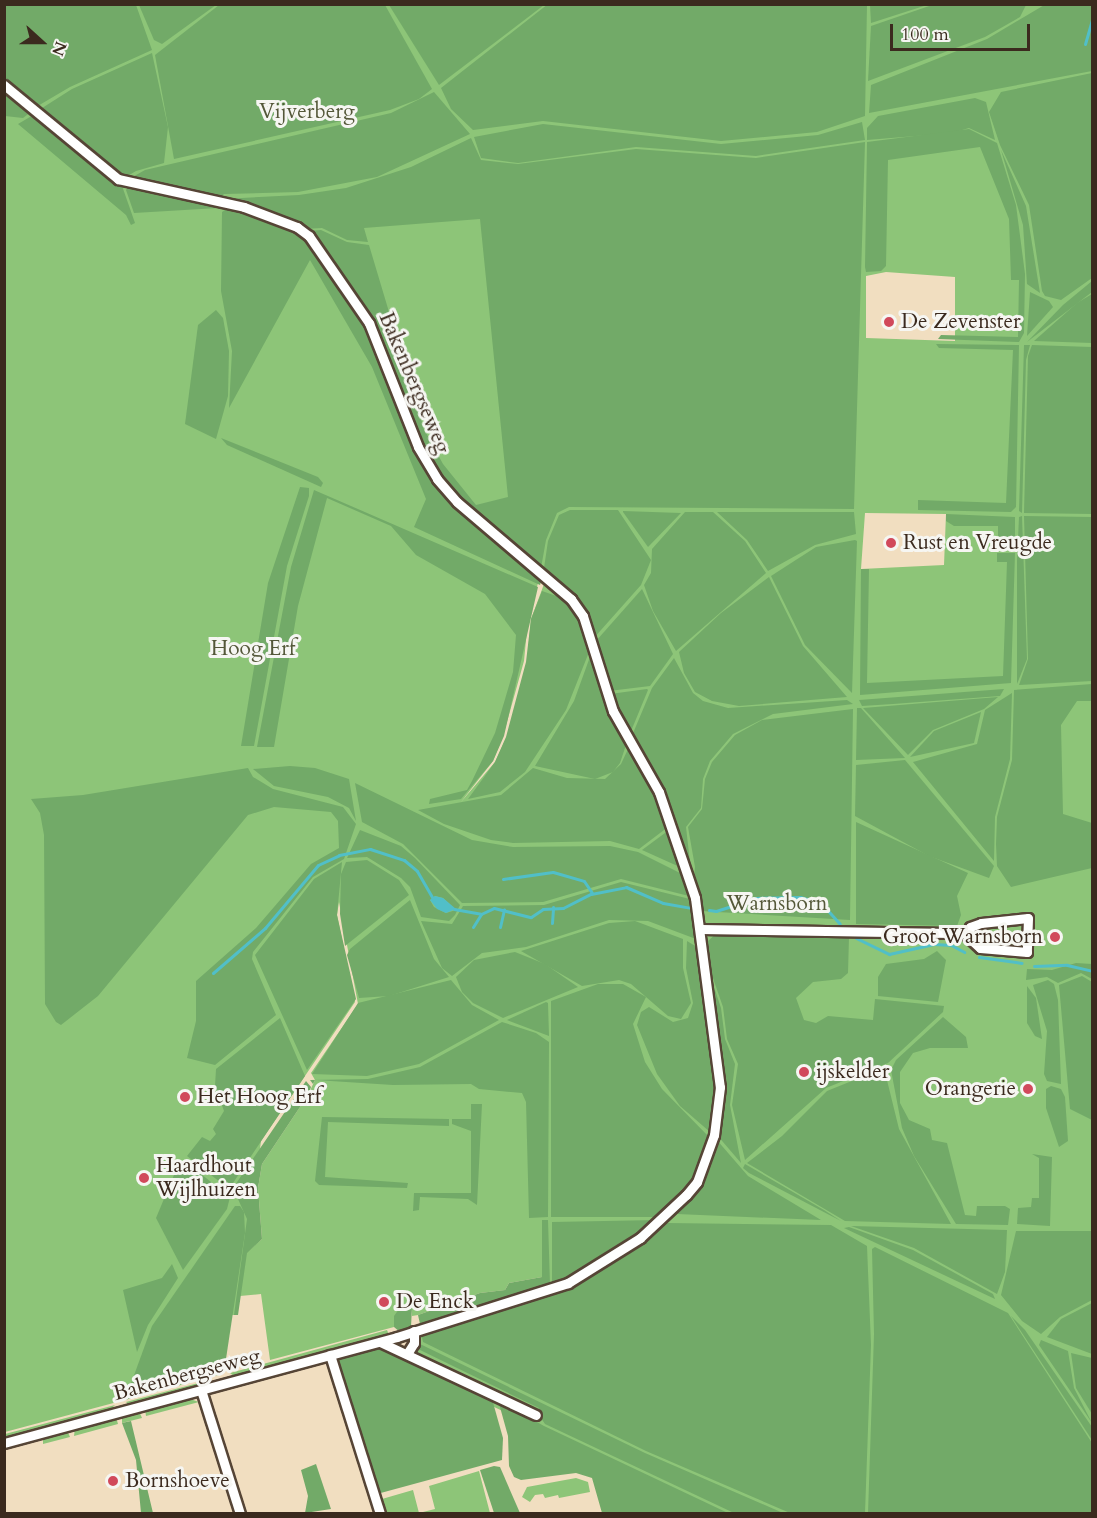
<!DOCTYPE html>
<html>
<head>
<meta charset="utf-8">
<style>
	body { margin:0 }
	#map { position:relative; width:1097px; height:1518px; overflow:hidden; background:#f1dec0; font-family:Cardo,serif }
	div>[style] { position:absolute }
	.green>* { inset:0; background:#8dc578 }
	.forest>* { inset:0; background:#72aa68 }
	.water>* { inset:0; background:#51bfc8 }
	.stream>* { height:3px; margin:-1.5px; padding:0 1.5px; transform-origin:1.5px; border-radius:1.5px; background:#51bfc8 }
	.roads { filter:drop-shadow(2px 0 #564536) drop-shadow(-2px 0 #564536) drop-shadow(0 2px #564536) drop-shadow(0 -2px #564536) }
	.minor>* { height:9px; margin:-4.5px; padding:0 4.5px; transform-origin:4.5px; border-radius:4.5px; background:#fff }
	.dots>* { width:16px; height:16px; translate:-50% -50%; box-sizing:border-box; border:3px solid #f6f6f2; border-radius:50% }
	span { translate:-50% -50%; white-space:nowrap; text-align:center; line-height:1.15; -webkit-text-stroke:6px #f6f6f2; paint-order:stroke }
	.park-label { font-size:21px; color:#545839 }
	.poi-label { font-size:21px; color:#3b2a1e }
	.left { translate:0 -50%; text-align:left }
	.right { translate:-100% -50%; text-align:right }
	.street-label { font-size:21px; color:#3b2a1e }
	.frame { position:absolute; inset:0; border:6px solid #3b2a1e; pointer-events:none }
	.north { position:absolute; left:12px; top:12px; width:60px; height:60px; -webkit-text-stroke:4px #f6f6f2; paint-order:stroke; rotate:111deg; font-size:16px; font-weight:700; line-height:24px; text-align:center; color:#3b2a1e }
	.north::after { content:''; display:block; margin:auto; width:21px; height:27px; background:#3b2a1e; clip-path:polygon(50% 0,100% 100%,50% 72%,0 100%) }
	.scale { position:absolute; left:890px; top:24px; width:140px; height:27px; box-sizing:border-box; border:3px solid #3b2a1e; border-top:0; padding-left:8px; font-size:18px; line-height:21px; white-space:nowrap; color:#3b2a1e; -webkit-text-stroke:4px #f6f6f2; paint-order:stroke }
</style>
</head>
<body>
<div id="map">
	<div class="green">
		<i style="clip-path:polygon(evenodd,5px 5px,1092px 5px,1092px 1513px,718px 1513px,399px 1362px,420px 1334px,542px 1295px,542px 1277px,509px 1283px,505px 1290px,480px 1293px,418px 1315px,412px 1316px,412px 1307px,399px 1309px,394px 1327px,270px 1360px,261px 1294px,240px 1296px,237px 1315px,231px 1315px,222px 1374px,5px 1432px,5px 88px,117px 182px,244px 210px,308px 238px,341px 280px,368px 324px,403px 417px,436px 480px,456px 503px,540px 576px,528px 619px,524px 661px,503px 736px,493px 761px,461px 802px,495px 762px,507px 736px,527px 662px,531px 619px,547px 576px,459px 501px,438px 477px,420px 447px,371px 322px,312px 235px,299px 225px,245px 204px,130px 181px,112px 173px,5px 82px,5px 5px,886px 272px,955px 277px,955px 341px,866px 338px,866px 276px,886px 272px,5px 5px,865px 513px,946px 514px,944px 565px,861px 569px,865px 513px,5px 5px,339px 902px,358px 1004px,311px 1073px,315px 1080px,308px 1095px,262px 1164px,258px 1188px,262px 1239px,247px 1252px,261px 1141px,355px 1002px,337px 915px,339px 902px)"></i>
		<i style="clip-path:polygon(387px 1330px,389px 1335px,235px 1377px,230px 1373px)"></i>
		<i style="clip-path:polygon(206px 1381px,207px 1385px,129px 1405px,126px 1402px)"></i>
		<i style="clip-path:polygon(187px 1398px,199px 1402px,146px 1416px,145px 1409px)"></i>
		<i style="clip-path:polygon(115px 1405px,109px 1411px,5px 1439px,5px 1434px)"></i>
		<i style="clip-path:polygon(139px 1411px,142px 1418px,122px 1423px,122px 1416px)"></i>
		<i style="clip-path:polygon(116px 1417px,118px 1424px,74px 1436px,75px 1428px)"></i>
		<i style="clip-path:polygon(67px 1430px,70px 1437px,43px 1444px,43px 1437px)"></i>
		<i style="clip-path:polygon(479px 1471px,490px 1513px,387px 1513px,382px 1499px,413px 1490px,419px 1513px,435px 1509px,429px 1486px)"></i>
		<i style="clip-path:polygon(576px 1478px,588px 1482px,590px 1492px,559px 1498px,558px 1495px,545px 1498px,543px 1494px,535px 1495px,530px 1502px,522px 1497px,527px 1487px)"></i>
	</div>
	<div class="forest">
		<i style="clip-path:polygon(548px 4px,867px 5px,865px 116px,817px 132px,721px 141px,543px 121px,473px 130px,451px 109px,441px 88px)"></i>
		<i style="clip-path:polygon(935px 4px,1026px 5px,1020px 17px,985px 37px,868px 81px,871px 26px)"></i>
		<i style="clip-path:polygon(1046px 4px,1092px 5px,1092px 71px,869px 113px,871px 85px,987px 39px)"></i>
		<i style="clip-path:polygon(5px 5px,136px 5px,152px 50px,70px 87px,36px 107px,5px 82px)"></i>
		<i style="clip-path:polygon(139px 5px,216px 5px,162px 44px,154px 40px)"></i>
		<i style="clip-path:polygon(219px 5px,385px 5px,432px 89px,419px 99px,390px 110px,174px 159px,155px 55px)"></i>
		<i style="clip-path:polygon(389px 5px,544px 5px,439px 85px)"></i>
		<i style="clip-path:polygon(870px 5px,870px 4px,927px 5px,871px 23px)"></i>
		<i style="clip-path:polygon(152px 53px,168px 127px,164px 163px,136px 171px,124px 178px,39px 110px,72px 89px)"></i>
		<i style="clip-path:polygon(1092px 73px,1092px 278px,1061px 300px,1045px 296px,1042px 291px,1029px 205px,1000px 145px,989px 112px,1001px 92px)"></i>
		<i style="clip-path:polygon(4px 88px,32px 111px,23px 118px,5px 116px)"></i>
		<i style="clip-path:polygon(434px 92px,470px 134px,377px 177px,298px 192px,224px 194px,218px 200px,129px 179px,145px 170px,391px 113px)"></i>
		<i style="clip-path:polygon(975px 98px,986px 102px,995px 140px,969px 128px,952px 133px,867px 140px,867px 128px,878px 116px)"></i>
		<i style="clip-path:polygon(35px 114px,121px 183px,135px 223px,131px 225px,126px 215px,18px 124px)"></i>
		<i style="clip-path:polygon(862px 122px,865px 140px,756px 156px,636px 147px,518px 163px,481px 158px,474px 137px,543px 124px,721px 144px,818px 135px)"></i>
		<i style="clip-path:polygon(969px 129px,997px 143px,1016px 205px,1025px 274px,1024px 333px,1019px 342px,938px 339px,941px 335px,1018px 337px,1019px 280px,1011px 280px,1009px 219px,980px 147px,888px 160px,886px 266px,881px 271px,866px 272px,865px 267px,867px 142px)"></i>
		<i style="clip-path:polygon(471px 138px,481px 160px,518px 164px,636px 149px,756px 158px,865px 142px,854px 509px,569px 507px,557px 513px,546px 540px,541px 568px,493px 532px,438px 478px,419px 447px,371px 322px,309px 231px,321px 230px,347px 242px,369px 245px,424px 429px,443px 464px,476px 505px,508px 497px,480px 219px,364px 228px,368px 242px,347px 240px,322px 228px,304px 229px,223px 199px,299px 195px,346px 188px,411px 167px)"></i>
		<i style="clip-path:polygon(1001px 150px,1026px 206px,1040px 293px,1027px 284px,1023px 225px)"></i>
		<i style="clip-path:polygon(129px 185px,216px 205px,218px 208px,134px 213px,126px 190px)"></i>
		<i style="clip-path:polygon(229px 207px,275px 221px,308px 238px,353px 298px,436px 480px,542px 579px,540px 585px,414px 527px,426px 499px,372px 367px,310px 260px,229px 408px,232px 351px,221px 291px,222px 212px)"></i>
		<i style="clip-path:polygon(1092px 281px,1092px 292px,1027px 342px,1063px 305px)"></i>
		<i style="clip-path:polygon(1030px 292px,1049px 301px,1053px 307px,1027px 336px)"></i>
		<i style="clip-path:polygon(1092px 294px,1092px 343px,1034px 341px,1077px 303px)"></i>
		<i style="clip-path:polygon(216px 310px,223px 318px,229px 351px,228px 396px,216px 439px,185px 424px,198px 325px)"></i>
		<i style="clip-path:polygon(936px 344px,1019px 345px,1016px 507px,1011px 512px,918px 510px,918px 500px,1006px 503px,1013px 350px,939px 348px)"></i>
		<i style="clip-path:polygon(1024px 345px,1030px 345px,1026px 360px,1022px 513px,1019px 511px)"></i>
		<i style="clip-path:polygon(1032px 345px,1092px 347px,1092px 514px,1024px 513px,1028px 356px)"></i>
		<i style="clip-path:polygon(221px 438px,318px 477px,323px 483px,321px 487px,227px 445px)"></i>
		<i style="clip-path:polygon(300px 487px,309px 488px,309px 496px,287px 566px,254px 746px,241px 746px,268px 583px)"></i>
		<i style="clip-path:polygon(314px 490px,538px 587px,504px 736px,493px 761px,461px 799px,429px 804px,430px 799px,467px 790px,472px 781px,495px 733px,513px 672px,516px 635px,485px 594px,416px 555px,391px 526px,327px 498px,298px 606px,274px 747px,257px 747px,291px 567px)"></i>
		<i style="clip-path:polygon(570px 510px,618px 510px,651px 560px,641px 585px,593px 639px,585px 615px,544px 568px,548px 541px,559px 515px)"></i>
		<i style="clip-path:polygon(623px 512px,623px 511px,681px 513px,648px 547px)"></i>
		<i style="clip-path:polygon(685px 512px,713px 512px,745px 541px,766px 573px,676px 651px,653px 611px,644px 585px,651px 573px,652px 549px)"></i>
		<i style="clip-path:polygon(717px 512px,854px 512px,856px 534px,815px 545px,768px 571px,747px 540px)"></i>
		<i style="clip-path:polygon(946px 514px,1015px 517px,1015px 547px,998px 548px,998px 526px,954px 526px,946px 521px)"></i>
		<i style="clip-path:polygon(1022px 516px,1027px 659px,1017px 684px,1017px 561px,1019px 517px)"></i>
		<i style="clip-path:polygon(1024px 516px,1092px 517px,1092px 681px,1019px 685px,1028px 659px)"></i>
		<i style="clip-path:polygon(855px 540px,857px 541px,852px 693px,805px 645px,771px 576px,816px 547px)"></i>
		<i style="clip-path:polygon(997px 553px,1015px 553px,1011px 683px,860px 695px,861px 569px,869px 569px,867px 683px,1003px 676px,1007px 562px,997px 562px)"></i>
		<i style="clip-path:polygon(769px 577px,803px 646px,847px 697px,739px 706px,712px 701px,695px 692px,684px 673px,679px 652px,721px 613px)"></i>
		<i style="clip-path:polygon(642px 589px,673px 654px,650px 686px,609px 691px,596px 641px)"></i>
		<i style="clip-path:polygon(542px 591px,565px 599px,582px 617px,589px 652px,566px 710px,525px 772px,500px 792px,468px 799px,495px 762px,506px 737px,526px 662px,531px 619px)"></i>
		<i style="clip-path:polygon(591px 654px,627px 742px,620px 763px,613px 772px,595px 779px,535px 766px,574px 701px)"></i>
		<i style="clip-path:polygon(674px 658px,693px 693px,703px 701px,728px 708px,847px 700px,853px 704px,773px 714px,733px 734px,710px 761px,703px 779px,701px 808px,686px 827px,692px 880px,631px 738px,652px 688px)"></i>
		<i style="clip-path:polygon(1092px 684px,1092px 701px,1077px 701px,1061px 725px,1063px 814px,1092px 823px,1092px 868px,1011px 887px,997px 866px,996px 844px,997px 817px,1012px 760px,1014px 690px)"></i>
		<i style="clip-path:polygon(647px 689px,648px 690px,629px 736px,610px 694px)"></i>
		<i style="clip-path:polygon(1004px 689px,1000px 696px,893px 704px,862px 706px,859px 700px)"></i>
		<i style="clip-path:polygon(1012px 693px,1010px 759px,995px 817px,994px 861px,913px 762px,977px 744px,985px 710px)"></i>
		<i style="clip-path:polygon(998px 697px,984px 709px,933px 730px,908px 755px,863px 708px)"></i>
		<i style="clip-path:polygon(857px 708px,861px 708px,905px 758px,856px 760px)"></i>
		<i style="clip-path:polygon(853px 709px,850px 920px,701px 911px,693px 885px,695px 867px,688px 827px,702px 809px,705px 779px,712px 762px,735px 735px,762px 720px)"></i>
		<i style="clip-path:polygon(981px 712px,974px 743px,910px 757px,934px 731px)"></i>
		<i style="clip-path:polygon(629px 747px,657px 793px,668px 827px,639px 849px,610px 841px,513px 843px,491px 840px,444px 824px,418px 810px,501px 795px,533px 768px,567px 778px,605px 779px,621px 764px)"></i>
		<i style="clip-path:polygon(905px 760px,994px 866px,989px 878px,929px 856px,855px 816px,856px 765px)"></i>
		<i style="clip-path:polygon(290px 766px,315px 768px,349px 779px,356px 821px,349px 808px,328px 797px,274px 786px,253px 769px)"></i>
		<i style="clip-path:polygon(248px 768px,253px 777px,273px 789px,343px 807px,356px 824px,344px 859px,313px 877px,253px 952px,252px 959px,276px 1015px,215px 1065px,187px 1058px,196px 1021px,196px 981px,256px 928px,311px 864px,339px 848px,338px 821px,331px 812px,274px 807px,248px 815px,98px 996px,61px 1025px,56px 1022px,45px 1004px,44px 835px,40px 813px,31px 799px,83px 795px)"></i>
		<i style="clip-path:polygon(355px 783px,472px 840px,513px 847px,610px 846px,638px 852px,682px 874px,693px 897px,621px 879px,543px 902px,462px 903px,403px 844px,362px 822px)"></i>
		<i style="clip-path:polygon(856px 822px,968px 873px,957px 896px,961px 915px,957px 926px,856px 924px)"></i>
		<i style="clip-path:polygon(evenodd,360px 830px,401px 846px,415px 858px,460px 905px,455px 915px,449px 921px,421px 917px,410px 887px,401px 878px,367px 857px,347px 858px,360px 830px,435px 896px,443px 898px,456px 910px,446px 913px,434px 907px,430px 900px,435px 896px)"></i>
		<i style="clip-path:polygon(669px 830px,682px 868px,642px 850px)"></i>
		<i style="clip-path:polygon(367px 860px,399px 880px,409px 895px,345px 946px,340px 914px,341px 874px,346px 862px)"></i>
		<i style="clip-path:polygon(342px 862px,337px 915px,356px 999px,307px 1070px,255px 955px,314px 879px)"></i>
		<i style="clip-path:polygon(621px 882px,694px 900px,696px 939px,648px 921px,609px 920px,526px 947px,482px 953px,452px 976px,442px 968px,421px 921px,452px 924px,463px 906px,544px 905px)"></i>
		<i style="clip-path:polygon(410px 900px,434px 959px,449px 977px,389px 996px,359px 998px,347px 955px,350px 949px)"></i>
		<i style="clip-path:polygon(635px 921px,683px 939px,683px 968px,691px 1003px,681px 1019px,668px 1016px,631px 984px,619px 980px,582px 986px,521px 951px,609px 923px)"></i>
		<i style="clip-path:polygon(719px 931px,845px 934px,849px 937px,848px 973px,841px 979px,813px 982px,796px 998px,804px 1020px,816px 1023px,828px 1016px,873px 1020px,875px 999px,944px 1006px,943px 1012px,888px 1063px,826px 1088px,745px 1160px,732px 1105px,738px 1064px,727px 1039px,723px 1007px,705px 955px,708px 941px)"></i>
		<i style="clip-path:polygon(687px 941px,697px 947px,707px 1007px,717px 1087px,710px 1132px,680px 1106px,657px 1074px,637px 1025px,641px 1012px,649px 1007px,673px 1022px,688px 1018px,693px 1003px,686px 968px)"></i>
		<i style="clip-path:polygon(937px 951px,946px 960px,938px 1002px,878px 996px,878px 977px,886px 964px,924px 959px)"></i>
		<i style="clip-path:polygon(515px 952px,545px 964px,578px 987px,503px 1018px,473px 1003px,462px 992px,456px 977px,474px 960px)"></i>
		<i style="clip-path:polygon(705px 960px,721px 1008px,725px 1039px,735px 1064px,730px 1105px,741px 1163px,717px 1135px,723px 1087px,721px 1050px)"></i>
		<i style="clip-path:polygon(1076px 963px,1092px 964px,1092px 979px,1081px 973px,1058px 983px,1047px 977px,1026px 980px,1027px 969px,1052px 970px)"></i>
		<i style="clip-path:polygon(1082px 976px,1092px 982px,1092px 1120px,1070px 1109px,1059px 985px)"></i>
		<i style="clip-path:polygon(451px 980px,472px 1005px,499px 1020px,419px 1064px,367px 1076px,312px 1074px,358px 1003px)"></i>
		<i style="clip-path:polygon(1048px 980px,1054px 984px,1058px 1000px,1061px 1084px,1047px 1081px,1044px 1074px,1047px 1031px,1033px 985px)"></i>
		<i style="clip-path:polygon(598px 984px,623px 984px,646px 997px,633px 1024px,645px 1062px,662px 1089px,710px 1138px,694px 1180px,660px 1217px,551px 1217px,551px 1001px)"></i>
		<i style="clip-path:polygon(1027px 986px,1036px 998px,1042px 1039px,1035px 1036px,1027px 1023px)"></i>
		<i style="clip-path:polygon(548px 1003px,549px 1036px,507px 1020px,546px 1002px)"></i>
		<i style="clip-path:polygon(943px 1017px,966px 1037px,968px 1048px,930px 1048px,913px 1053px,900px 1072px,900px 1103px,909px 1120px,930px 1129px,932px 1140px,947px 1143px,965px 1215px,976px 1216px,977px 1206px,1005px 1206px,1010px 1209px,1008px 1225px,956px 1224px,914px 1156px,902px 1128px,891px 1070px,896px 1060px)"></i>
		<i style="clip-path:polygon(280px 1018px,305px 1076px,231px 1186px,225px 1186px,187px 1156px,202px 1137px,210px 1141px,216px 1134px,213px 1129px,224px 1111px,215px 1086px,216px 1069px)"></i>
		<i style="clip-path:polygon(502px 1022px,536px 1033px,549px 1042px,548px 1217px,529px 1218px,526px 1102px,522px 1093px,479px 1089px,471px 1084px,393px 1085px,315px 1080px,313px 1084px,310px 1080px,368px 1079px,420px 1067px)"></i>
		<i style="clip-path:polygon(884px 1068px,899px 1129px,951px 1224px,845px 1221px,747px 1163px,782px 1136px,827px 1091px)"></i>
		<i style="clip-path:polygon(306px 1081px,311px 1087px,308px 1095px,262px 1164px,258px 1188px,262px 1239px,247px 1253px,238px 1315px,234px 1315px,247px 1219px,233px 1188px)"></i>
		<i style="clip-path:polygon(1051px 1086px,1061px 1089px,1065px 1097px,1068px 1141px,1059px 1147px,1046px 1108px,1046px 1089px)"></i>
		<i style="clip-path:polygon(471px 1104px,482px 1104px,477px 1205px,468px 1199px,420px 1197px,419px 1210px,413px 1211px,414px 1193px,471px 1193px,471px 1131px,452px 1124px,452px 1119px,471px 1119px)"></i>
		<i style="clip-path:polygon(322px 1117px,449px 1119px,449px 1126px,328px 1122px,325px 1177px,408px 1183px,407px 1188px,319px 1185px,315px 1181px)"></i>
		<i style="clip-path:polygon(716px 1139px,748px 1176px,821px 1220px,677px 1214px)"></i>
		<i style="clip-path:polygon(1032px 1154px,1052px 1157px,1050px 1226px,1017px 1224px,1018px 1208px,1031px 1207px,1032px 1198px,1039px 1198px,1039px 1158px)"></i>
		<i style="clip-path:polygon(179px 1163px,187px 1163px,230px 1197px,227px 1209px,183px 1270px,156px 1218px)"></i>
		<i style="clip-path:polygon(745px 1164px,824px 1210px,841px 1221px,749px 1173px,743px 1168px)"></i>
		<i style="clip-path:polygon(235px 1206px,240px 1206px,244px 1212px,245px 1233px,224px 1372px,125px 1400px,152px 1326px)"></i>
		<i style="clip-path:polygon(542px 1220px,548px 1220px,550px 1285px,420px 1324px,418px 1315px,480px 1293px,505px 1290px,509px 1283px,542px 1277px)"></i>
		<i style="clip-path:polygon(657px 1220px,639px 1236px,567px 1279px,552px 1284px,552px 1222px)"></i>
		<i style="clip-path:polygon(667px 1223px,831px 1225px,867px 1246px,871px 1345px,865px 1513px,790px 1513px,646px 1451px,423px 1342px,421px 1333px,568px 1286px)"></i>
		<i style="clip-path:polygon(851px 1226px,1007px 1230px,1005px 1272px,997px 1294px,914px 1248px)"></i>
		<i style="clip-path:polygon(849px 1227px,913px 1250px,993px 1294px,995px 1299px,844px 1228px)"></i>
		<i style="clip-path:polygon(1016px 1231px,1092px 1231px,1092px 1300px,1060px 1317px,1041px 1334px,1022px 1321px,1001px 1295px)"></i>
		<i style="clip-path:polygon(875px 1247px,1008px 1313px,1092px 1443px,1092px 1513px,868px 1513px,874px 1334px,872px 1249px)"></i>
		<i style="clip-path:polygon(172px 1264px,178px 1278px,148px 1325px,137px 1352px,123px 1290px,162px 1278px)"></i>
		<i style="clip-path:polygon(1092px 1303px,1092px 1354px,1047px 1337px,1061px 1319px)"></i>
		<i style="clip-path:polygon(412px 1307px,411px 1327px,400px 1332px,394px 1327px,394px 1316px,399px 1309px)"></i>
		<i style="clip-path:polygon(1011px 1316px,1025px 1330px,1092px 1427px,1092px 1440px)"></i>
		<i style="clip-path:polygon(1041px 1340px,1068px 1351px,1074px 1388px,1092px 1423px,1039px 1345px)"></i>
		<i style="clip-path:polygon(420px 1344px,645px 1453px,783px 1513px,734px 1513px,545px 1424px,537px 1412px,539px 1408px,418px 1349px)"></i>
		<i style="clip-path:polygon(379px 1345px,492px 1399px,503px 1438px,502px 1460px,377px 1494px,336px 1361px,336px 1357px)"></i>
		<i style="clip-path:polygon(1071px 1353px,1092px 1358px,1092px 1414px,1076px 1388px)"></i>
		<i style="clip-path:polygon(498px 1400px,544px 1426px,728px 1513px,602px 1513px,592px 1478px,576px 1473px,521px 1480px,514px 1477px,509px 1466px,508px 1436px)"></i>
		<i style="clip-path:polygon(131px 1421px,153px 1513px,141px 1513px,136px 1460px,122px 1423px)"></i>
		<i style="clip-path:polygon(316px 1464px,331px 1509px,305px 1513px,308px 1496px,301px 1470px)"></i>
		<i style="clip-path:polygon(494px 1466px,500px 1467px,520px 1513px,494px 1513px,480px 1470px)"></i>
	</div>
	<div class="water">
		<i style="clip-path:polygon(435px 896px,443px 898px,456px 909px,446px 913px,437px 909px,430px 900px)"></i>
	</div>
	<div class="stream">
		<i style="left:1085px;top:44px;width:25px;rotate:-74deg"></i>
		<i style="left:503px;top:879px;width:50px;rotate:-8deg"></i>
		<i style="left:553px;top:872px;width:32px;rotate:16deg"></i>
		<i style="left:584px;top:881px;width:14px;rotate:56deg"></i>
		<i style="left:454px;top:909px;width:27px;rotate:10deg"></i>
		<i style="left:481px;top:914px;width:14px;rotate:-25deg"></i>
		<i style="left:494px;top:908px;width:38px;rotate:14deg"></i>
		<i style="left:531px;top:917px;width:14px;rotate:-34deg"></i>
		<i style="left:543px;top:909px;width:20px;rotate:-3deg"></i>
		<i style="left:563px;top:908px;width:31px;rotate:-27deg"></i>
		<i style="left:591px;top:894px;width:36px;rotate:-11deg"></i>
		<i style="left:626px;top:887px;width:40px;rotate:23.4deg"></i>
		<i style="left:663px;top:903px;width:28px;rotate:10deg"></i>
		<i style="left:709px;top:910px;width:7px;rotate:8deg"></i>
		<i style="left:716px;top:911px;width:42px;rotate:-18deg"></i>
		<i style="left:756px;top:898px;width:44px;rotate:-1.3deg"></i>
		<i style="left:800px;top:897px;width:22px;rotate:16deg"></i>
		<i style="left:821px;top:903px;width:28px;rotate:48deg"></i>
		<i style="left:552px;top:923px;width:16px;rotate:-86deg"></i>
		<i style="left:473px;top:927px;width:15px;rotate:-58deg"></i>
		<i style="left:500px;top:927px;width:18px;rotate:-77deg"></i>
		<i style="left:856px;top:938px;width:37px;rotate:26deg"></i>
		<i style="left:889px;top:954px;width:46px;rotate:-12.5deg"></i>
		<i style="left:934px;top:944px;width:17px;rotate:3deg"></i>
		<i style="left:951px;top:945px;width:15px;rotate:28deg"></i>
		<i style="left:979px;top:957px;width:43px;rotate:7.9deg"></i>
		<i style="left:1034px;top:966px;width:33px;rotate:-2deg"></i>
		<i style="left:1067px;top:965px;width:26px;rotate:13deg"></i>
		<i style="left:213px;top:973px;width:69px;rotate:-40.9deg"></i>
		<i style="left:265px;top:928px;width:82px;rotate:-49.9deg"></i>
		<i style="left:318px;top:865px;width:23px;rotate:-25deg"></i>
		<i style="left:339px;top:855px;width:32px;rotate:-11deg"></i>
		<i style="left:370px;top:849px;width:36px;rotate:18deg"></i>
		<i style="left:404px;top:860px;width:17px;rotate:40deg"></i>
		<i style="left:417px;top:871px;width:34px;rotate:60deg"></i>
	</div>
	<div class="roads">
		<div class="minor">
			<i style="left:4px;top:85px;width:148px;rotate:39.5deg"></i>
			<i style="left:118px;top:179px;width:129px;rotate:12.5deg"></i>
			<i style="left:244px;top:207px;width:57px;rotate:20.7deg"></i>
			<i style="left:297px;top:227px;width:15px;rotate:37deg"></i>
			<i style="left:309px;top:236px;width:106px;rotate:55.4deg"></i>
			<i style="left:369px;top:323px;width:133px;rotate:68.4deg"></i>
			<i style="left:418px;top:447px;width:37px;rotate:59deg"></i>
			<i style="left:437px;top:479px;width:30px;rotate:49deg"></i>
			<i style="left:457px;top:502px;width:150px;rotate:40.4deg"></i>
			<i style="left:571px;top:599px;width:21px;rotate:55deg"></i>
			<i style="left:583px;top:616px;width:100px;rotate:72.5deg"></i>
			<i style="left:613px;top:711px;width:93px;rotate:60.4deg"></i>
			<i style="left:659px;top:792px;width:112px;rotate:71.2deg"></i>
			<i style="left:695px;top:898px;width:191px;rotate:82.5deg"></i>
			<i style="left:720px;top:1087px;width:48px;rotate:97.1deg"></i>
			<i style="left:714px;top:1135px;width:50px;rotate:109.9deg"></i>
			<i style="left:697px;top:1182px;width:17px;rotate:130deg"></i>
			<i style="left:686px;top:1195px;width:63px;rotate:136.9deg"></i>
			<i style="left:640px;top:1238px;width:85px;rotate:148deg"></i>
			<i style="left:568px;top:1283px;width:179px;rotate:162.5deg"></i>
			<i style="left:397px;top:1337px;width:407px;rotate:164.9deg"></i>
			<i style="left:1028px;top:918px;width:34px;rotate:92deg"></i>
			<i style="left:1027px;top:952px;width:47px;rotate:-175.1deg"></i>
			<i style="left:980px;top:948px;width:16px;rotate:-137deg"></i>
			<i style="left:968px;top:937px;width:10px;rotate:-79deg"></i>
			<i style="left:970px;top:927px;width:12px;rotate:-20deg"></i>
			<i style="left:981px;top:923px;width:47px;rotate:-6.1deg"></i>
			<i style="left:701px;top:929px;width:266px;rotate:0.9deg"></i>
			<i style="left:380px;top:1342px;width:172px;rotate:25.1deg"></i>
			<i style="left:407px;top:1354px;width:13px;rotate:-58deg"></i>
			<i style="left:414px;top:1343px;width:12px;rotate:-90deg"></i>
			<i style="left:330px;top:1355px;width:167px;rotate:72.5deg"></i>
			<i style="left:201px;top:1390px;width:130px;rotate:72.5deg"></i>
		</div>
	</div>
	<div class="dots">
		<i style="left:889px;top:322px;background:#d1495b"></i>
		<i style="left:891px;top:543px;background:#d1495b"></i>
		<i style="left:1055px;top:937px;background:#d1495b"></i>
		<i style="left:804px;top:1072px;background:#d1495b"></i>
		<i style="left:1028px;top:1089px;background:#d1495b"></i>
		<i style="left:185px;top:1097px;background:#d1495b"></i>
		<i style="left:144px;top:1178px;background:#d1495b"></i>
		<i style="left:384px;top:1302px;background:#d1495b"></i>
		<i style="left:113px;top:1481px;background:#d1495b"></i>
	</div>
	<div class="park-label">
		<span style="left:307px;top:112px">Vijverberg</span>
		<span style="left:253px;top:649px">Hoog Erf</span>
		<span style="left:777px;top:904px">Warnsborn</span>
	</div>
	<div class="poi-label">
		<span class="left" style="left:901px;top:322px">De Zevenster</span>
		<span class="left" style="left:903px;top:543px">Rust en Vreugde</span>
		<span class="right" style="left:1043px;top:937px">Groot Warnsborn</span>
		<span class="left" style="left:816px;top:1072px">ijskelder</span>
		<span class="right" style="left:1016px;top:1089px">Orangerie</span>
		<span class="left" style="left:197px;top:1097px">Het Hoog Erf</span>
		<span class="left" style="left:156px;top:1178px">Haardhout<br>Wijlhuizen</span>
		<span class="left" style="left:396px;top:1302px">De Enck</span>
		<span class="left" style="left:125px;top:1481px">Bornshoeve</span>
	</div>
	<div class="street-label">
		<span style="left:414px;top:383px;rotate:67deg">Bakenbergseweg</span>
		<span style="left:187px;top:1375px;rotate:-15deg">Bakenbergseweg</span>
	</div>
	<div class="frame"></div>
	<div class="north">N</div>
	<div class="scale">100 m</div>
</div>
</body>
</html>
